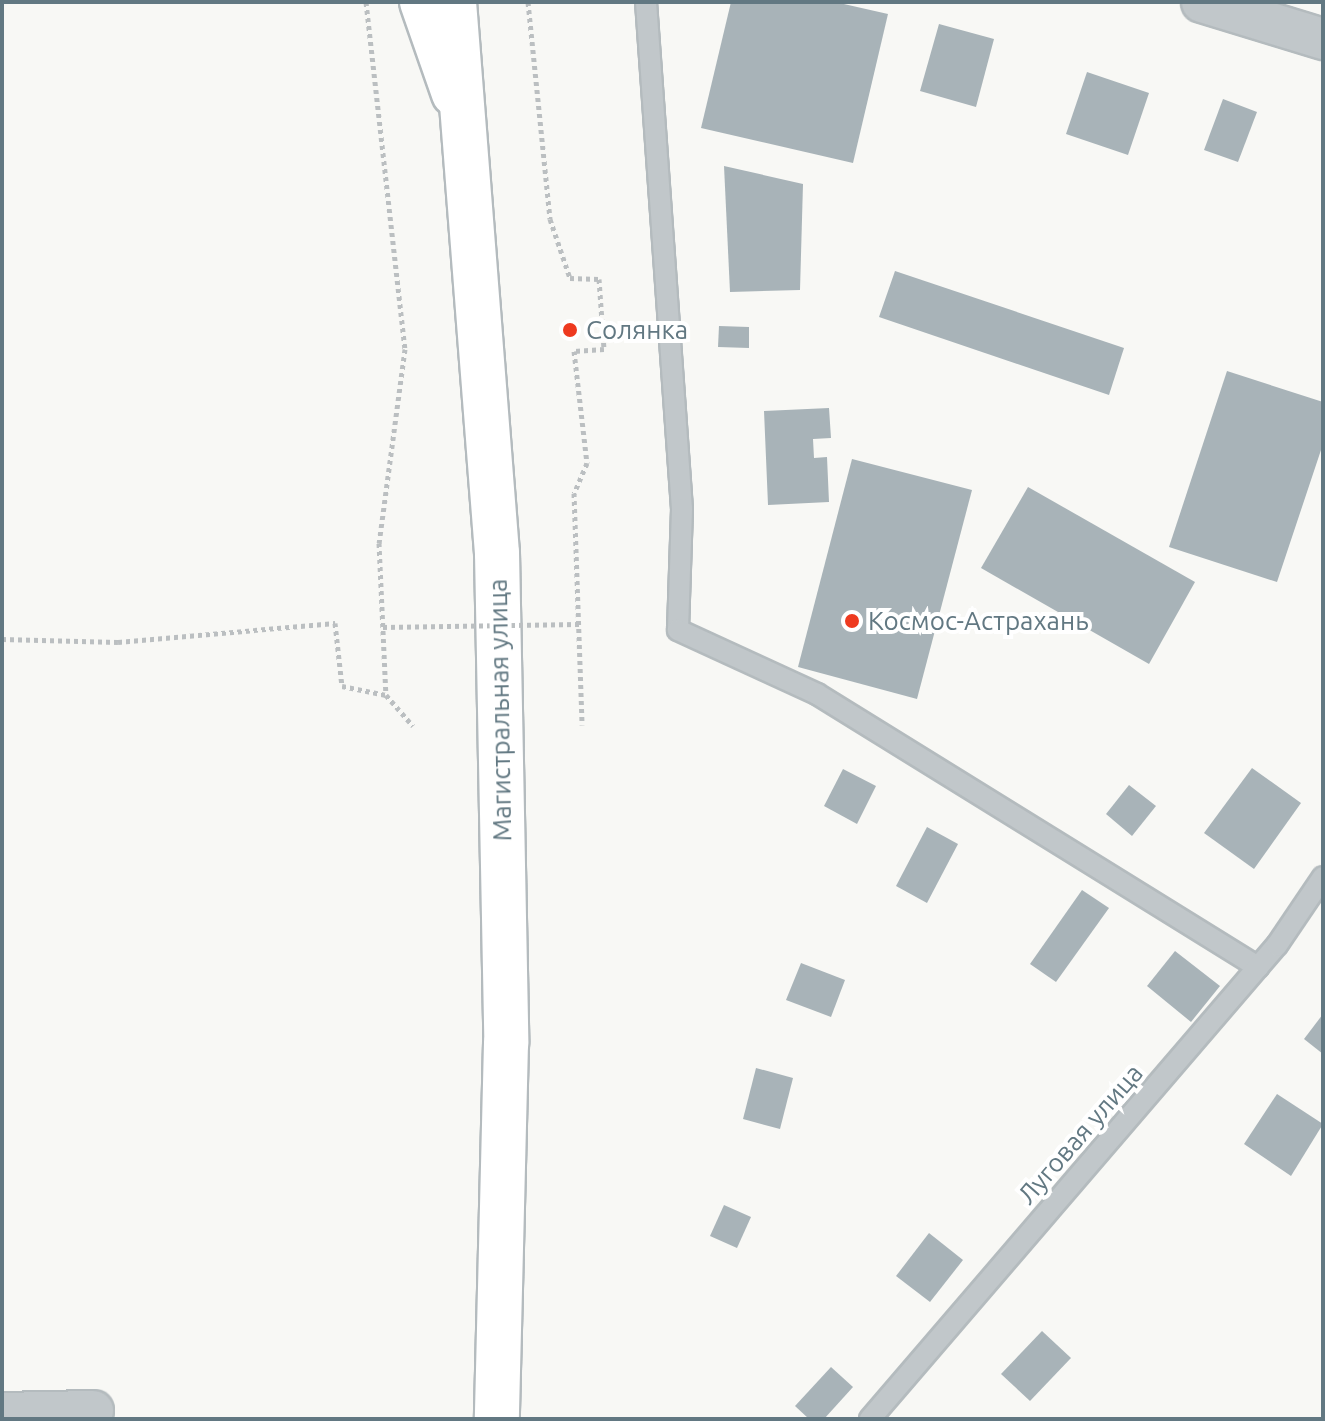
<!DOCTYPE html>
<html>
<head>
<meta charset="utf-8">
<style>
	body { margin:0 }
	#map { position:relative; width:1325px; height:1421px; overflow:hidden; background:#f8f8f5; font-family:Ubuntu,sans-serif }
	div>[style] { position:absolute }
	.building>* { inset:0; background:#a8b3b8 }
	.path>* { height:5px; margin-top:-2.5px; transform-origin:0; background:repeating-linear-gradient(90deg,#bbbfc1 0 4px,transparent 0 8px) }
	.roads { filter:drop-shadow(2px 0 #b4bbbe) drop-shadow(-2px 0 #b4bbbe) drop-shadow(0 2px #b4bbbe) drop-shadow(0 -2px #b4bbbe) }
	.service>* { height:20px; margin:-10px; padding:0 10px; transform-origin:10px; border-radius:10px; background:#c1c7ca }
	.minor>* { height:40px; margin:-20px; padding:0 20px; transform-origin:20px; border-radius:20px; background:#c1c7ca }
	.primary>* { height:44px; margin:-22px; padding:0 22px; transform-origin:22px; border-radius:22px; background:#fff }
	.trunk>* { height:44px; margin:-22px; padding:0 22px; transform-origin:22px; border-radius:22px; background:#fff }
	.path-bridge>* { height:5px; margin-top:-2.5px; transform-origin:0; background:repeating-linear-gradient(90deg,#bbbfc1 0 4px,transparent 0 8px) }
	.dots>* { width:22px; height:22px; translate:-50% -50%; box-sizing:border-box; border:4px solid #fff; border-radius:50% }
	span { translate:-50% -50%; white-space:nowrap; text-align:center; line-height:1.15; -webkit-text-stroke:8px #fff; paint-order:stroke }
	.poi-label { font-size:26px; color:#627882 }
	.left { translate:0 -50%; text-align:left }
	.street-label { font-size:26px; color:#627882 }
	.frame { position:absolute; inset:0; border:4px solid #627882; pointer-events:none }
</style>
</head>
<body>
<div id="map">
	<div class="building">
		<i style="clip-path:polygon(731px 2px,835px 2px,888px 14px,853px 163px,701px 128px)"></i>
		<i style="clip-path:polygon(939px 24px,994px 39px,976px 107px,920px 91px)"></i>
		<i style="clip-path:polygon(1087px 72px,1149px 93px,1128px 155px,1066px 134px)"></i>
		<i style="clip-path:polygon(1223px 99px,1257px 112px,1238px 162px,1204px 150px)"></i>
		<i style="clip-path:polygon(724px 166px,803px 184px,800px 290px,730px 292px)"></i>
		<i style="clip-path:polygon(895px 271px,1124px 348px,1109px 395px,879px 317px)"></i>
		<i style="clip-path:polygon(719px 326px,749px 327px,749px 348px,718px 347px)"></i>
		<i style="clip-path:polygon(1227px 371px,1323px 402px,1323px 444px,1277px 582px,1169px 547px)"></i>
		<i style="clip-path:polygon(829px 408px,831px 438px,813px 439px,814px 458px,827px 457px,829px 502px,768px 505px,764px 411px)"></i>
		<i style="clip-path:polygon(852px 459px,972px 490px,917px 699px,798px 667px)"></i>
		<i style="clip-path:polygon(1028px 487px,1195px 582px,1149px 664px,981px 568px)"></i>
		<i style="clip-path:polygon(1252px 768px,1301px 803px,1254px 869px,1204px 833px)"></i>
		<i style="clip-path:polygon(843px 769px,876px 786px,857px 824px,824px 806px)"></i>
		<i style="clip-path:polygon(1129px 785px,1156px 806px,1132px 836px,1106px 814px)"></i>
		<i style="clip-path:polygon(927px 827px,958px 844px,927px 903px,896px 886px)"></i>
		<i style="clip-path:polygon(1082px 890px,1109px 908px,1056px 982px,1030px 964px)"></i>
		<i style="clip-path:polygon(1175px 951px,1220px 986px,1191px 1022px,1147px 986px)"></i>
		<i style="clip-path:polygon(801px 963px,845px 980px,831px 1017px,786px 1000px)"></i>
		<i style="clip-path:polygon(1323px 1014px,1323px 1054px,1304px 1039px)"></i>
		<i style="clip-path:polygon(756px 1068px,793px 1078px,780px 1129px,743px 1119px)"></i>
		<i style="clip-path:polygon(1277px 1094px,1323px 1124px,1291px 1176px,1244px 1144px)"></i>
		<i style="clip-path:polygon(724px 1205px,751px 1217px,737px 1248px,710px 1236px)"></i>
		<i style="clip-path:polygon(929px 1233px,963px 1260px,930px 1302px,896px 1276px)"></i>
		<i style="clip-path:polygon(1042px 1331px,1071px 1358px,1030px 1401px,1001px 1374px)"></i>
		<i style="clip-path:polygon(831px 1367px,853px 1387px,824px 1419px,809px 1419px,795px 1406px)"></i>
	</div>
	<div class="path">
		<i style="left:366px;top:2px;width:349px;rotate:83.6deg"></i>
		<i style="left:405px;top:349px;width:196px;rotate:97.6deg"></i>
		<i style="left:379px;top:543px;width:152px;rotate:87.4deg"></i>
		<i style="left:528px;top:2px;width:218px;rotate:84.2deg"></i>
		<i style="left:550px;top:219px;width:62px;rotate:71.3deg"></i>
		<i style="left:570px;top:278px;width:29px;rotate:2deg"></i>
		<i style="left:599px;top:279px;width:70px;rotate:85.9deg"></i>
		<i style="left:604px;top:349px;width:30px;rotate:176deg"></i>
		<i style="left:574px;top:351px;width:113px;rotate:83.4deg"></i>
		<i style="left:587px;top:463px;width:33px;rotate:113deg"></i>
		<i style="left:574px;top:493px;width:232px;rotate:88deg"></i>
		<i style="left:603px;top:328px;width:38px;rotate:-6deg"></i>
		<i style="left:2px;top:639px;width:116px;rotate:1.5deg"></i>
		<i style="left:118px;top:642px;width:218px;rotate:-5deg"></i>
		<i style="left:335px;top:623px;width:63px;rotate:83.7deg"></i>
		<i style="left:342px;top:686px;width:45px;rotate:11.6deg"></i>
		<i style="left:386px;top:695px;width:41px;rotate:48.9deg"></i>
	</div>
	<div class="roads">
		<div class="service">
			<i style="left:646px;top:2px;width:508px;rotate:85.94deg"></i>
			<i style="left:682px;top:509px;width:121px;rotate:91.9deg"></i>
			<i style="left:678px;top:630px;width:153px;rotate:24.7deg"></i>
			<i style="left:817px;top:694px;width:519px;rotate:31.76deg"></i>
			<i style="left:870px;top:1419px;width:625px;rotate:-49.35deg"></i>
			<i style="left:1277px;top:945px;width:82px;rotate:-55.9deg"></i>
		</div>
		<div class="minor">
			<i style="left:1202px;top:2px;width:127px;rotate:17deg"></i>
			<i style="left:2px;top:1413px;width:91px;rotate:-1.3deg"></i>
		</div>
		<div class="primary">
			<i style="left:422px;top:2px;width:97px;rotate:70.8deg"></i>
		</div>
		<div class="trunk">
			<i style="left:454px;top:2px;width:553px;rotate:85.54deg"></i>
			<i style="left:497px;top:553px;width:490px;rotate:88.9deg"></i>
			<i style="left:506px;top:1043px;width:376px;rotate:91.4deg"></i>
		</div>
	</div>
	<div class="path-bridge">
		<i style="left:383px;top:627px;width:196px;rotate:-0.9deg"></i>
	</div>
	<div class="dots">
		<i style="left:570px;top:330px;background:#ee3a20"></i>
		<i style="left:852px;top:621px;background:#ee3a20"></i>
	</div>
	<div class="poi-label">
		<span class="left" style="left:586px;top:330px">Солянка</span>
		<span class="left" style="left:868px;top:621px">Космос-Астрахань</span>
	</div>
	<div class="street-label">
		<span style="left:500px;top:710px;rotate:-91deg">Магистральная улица</span>
		<span style="left:1080px;top:1134px;rotate:-49deg">Луговая улица</span>
	</div>
	<div class="frame"></div>
</div>
</body>
</html>
